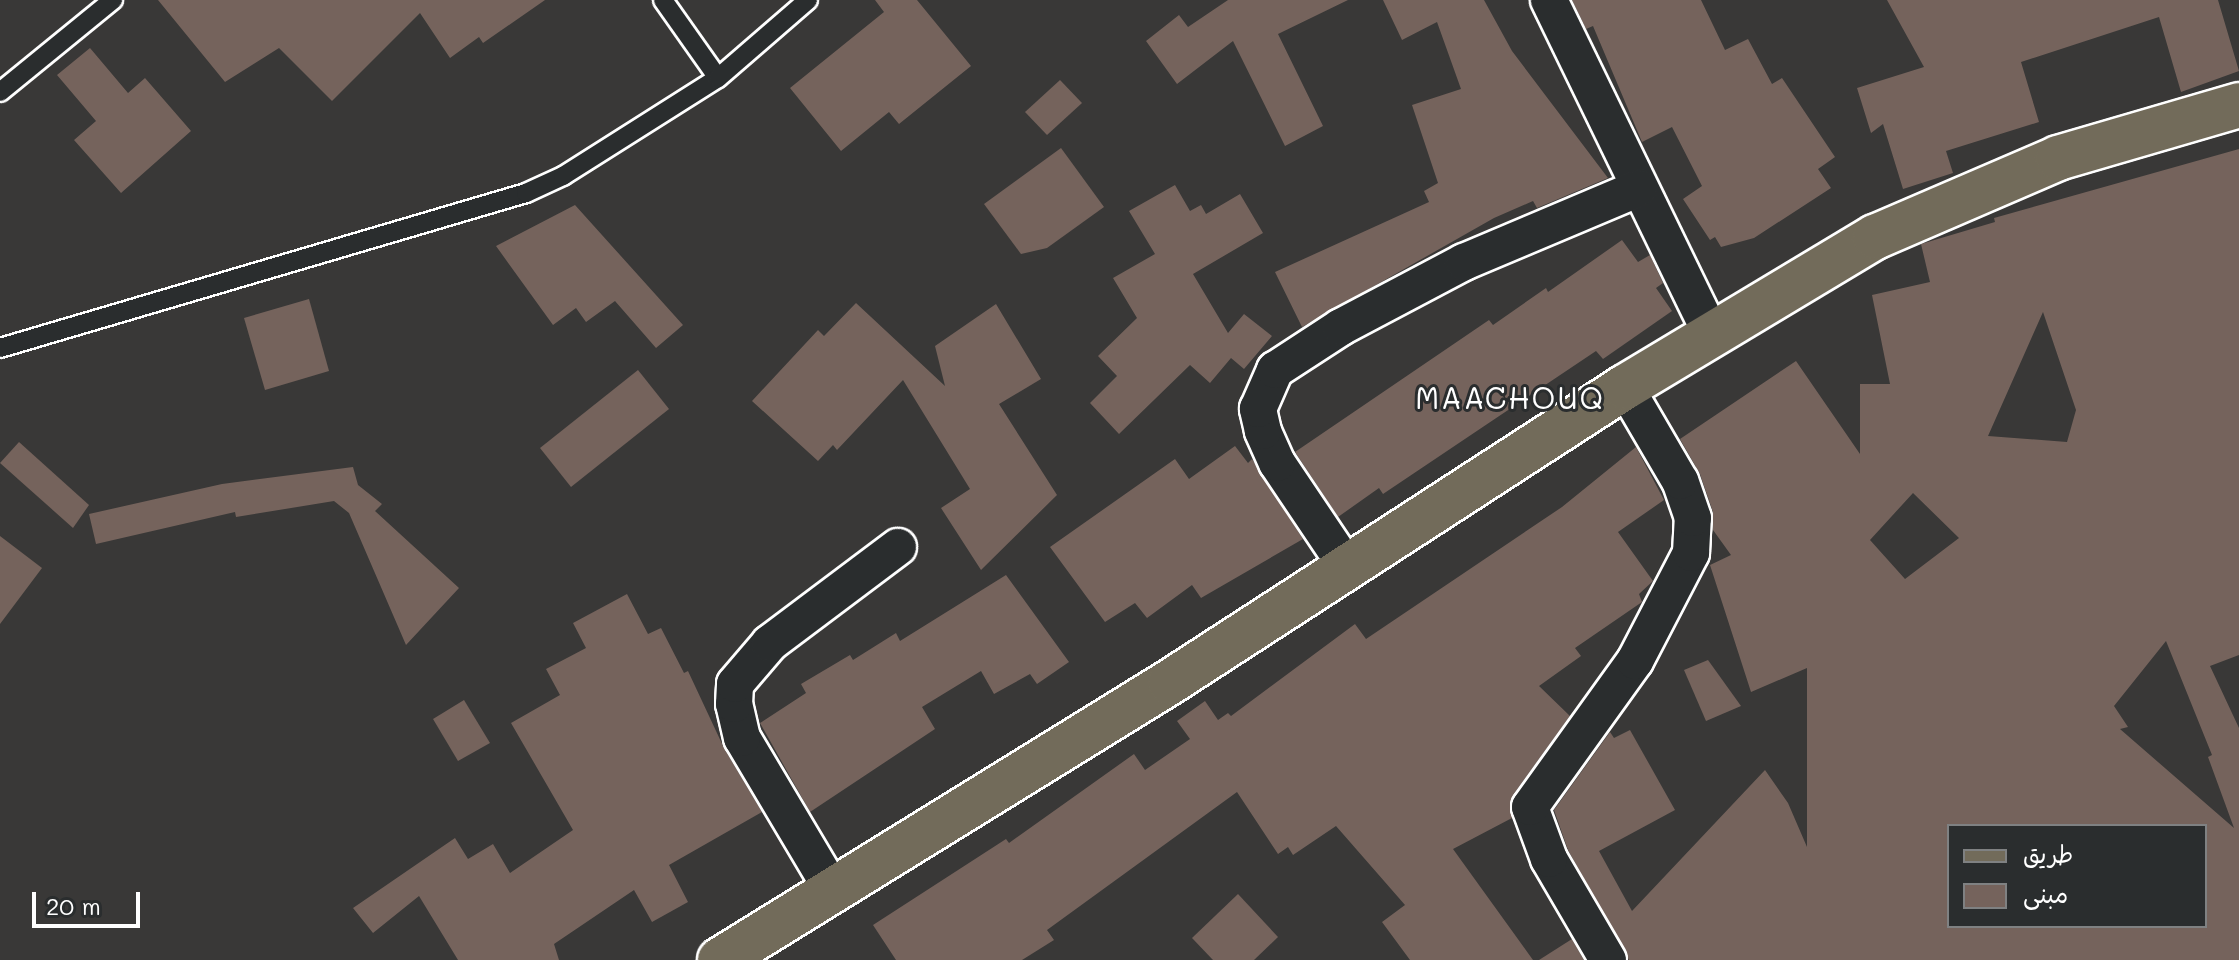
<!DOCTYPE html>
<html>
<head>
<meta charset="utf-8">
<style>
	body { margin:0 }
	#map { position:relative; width:2239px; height:960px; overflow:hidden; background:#393837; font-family:Mali,"Playpen Sans Arabic",sans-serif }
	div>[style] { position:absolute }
	.building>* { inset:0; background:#75635c }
	.roads { filter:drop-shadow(2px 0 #fff) drop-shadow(-2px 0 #fff) drop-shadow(0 2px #fff) drop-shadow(0 -2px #fff) }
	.lane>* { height:18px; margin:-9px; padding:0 9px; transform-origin:9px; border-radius:9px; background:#2a2d2e }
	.street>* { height:36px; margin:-18px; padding:0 18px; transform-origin:18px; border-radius:18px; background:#2a2d2e }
	.primary>* { height:44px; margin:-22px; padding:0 22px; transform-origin:22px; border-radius:22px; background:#726b5a }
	span { translate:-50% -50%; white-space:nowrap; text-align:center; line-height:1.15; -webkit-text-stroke:6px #2a2d2e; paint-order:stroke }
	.quarter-label { font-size:30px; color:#fff; letter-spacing:2px }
	.legend { position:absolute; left:1947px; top:824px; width:260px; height:104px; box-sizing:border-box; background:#2a2d2e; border:2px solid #7f8182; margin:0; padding:10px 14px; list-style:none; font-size:24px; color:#fff }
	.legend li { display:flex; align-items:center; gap:16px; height:40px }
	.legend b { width:40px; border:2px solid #7f8182 }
	.scale { position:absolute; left:32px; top:892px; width:108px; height:36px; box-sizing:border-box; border:4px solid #fff; border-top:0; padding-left:10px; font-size:24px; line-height:28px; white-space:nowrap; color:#fff; -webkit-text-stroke:6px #2a2d2e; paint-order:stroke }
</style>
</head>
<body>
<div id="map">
	<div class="building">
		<i style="clip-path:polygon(158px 0,545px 0,483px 43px,479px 37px,450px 58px,420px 13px,332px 101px,279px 48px,225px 82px)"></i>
		<i style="clip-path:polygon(875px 0,917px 0,971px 66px,899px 124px,889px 112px,841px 151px,790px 88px,884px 12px)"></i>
		<i style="clip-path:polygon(1228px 0,1348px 0,1278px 34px,1323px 126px,1285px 146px,1233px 41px,1177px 84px,1146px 41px,1179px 15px,1188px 27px)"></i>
		<i style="clip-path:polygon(1383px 0,1484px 0,1512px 51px,1608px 178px,1537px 208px,1533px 201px,1494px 218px,1302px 327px,1275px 272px,1429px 202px,1424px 191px,1438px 183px,1412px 105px,1461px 89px,1437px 22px,1402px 40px)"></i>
		<i style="clip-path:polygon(1572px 0,1701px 0,1725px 50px,1748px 39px,1772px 84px,1782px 78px,1835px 157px,1818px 169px,1831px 188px,1754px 238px,1721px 247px,1715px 237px,1710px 240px,1683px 199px,1702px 186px,1672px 127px,1642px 142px,1593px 26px,1586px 29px)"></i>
		<i style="clip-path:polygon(1887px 0,2218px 0,2239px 71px,2181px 92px,2159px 17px,2021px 62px,2039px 122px,1946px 151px,1953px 173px,1903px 189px,1883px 124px,1871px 133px,1857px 88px,1924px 67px)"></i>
		<i style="clip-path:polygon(90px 48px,128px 93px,145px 78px,191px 131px,121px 193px,74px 140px,96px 121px,57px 75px)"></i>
		<i style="clip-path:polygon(1060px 80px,1082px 103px,1047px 135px,1025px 112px)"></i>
		<i style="clip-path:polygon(1061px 148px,1104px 207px,1047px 248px,1021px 254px,984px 204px)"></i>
		<i style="clip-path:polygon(evenodd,2239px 149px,2239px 655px,2210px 666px,2239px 728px,2239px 960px,1629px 960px,1568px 850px,1554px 810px,1610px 732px,1614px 738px,1630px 730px,1675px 810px,1599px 851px,1632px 911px,1765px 770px,1788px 803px,1807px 847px,1807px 668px,1751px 692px,1710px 565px,1731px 555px,1713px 530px,1713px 512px,1700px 474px,1680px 439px,1796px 361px,1860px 454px,1860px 384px,1890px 384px,1872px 295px,1930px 282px,1921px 244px,1995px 222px,1994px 218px,2239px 149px,2043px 312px,2076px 410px,2067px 442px,1988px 436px,2043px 312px,2239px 149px,1913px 493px,1959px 538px,1905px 579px,1870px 540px,1913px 493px,2239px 149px,2166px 641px,2212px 755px,2208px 757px,2234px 828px,2120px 729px,2128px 727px,2114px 706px,2166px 641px,2239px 149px,1949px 826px,2205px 826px,2205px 926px,1949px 926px,1949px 826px)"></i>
		<i style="clip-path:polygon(1175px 185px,1190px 211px,1201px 205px,1206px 214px,1240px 194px,1263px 233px,1193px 274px,1228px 333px,1244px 314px,1272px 336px,1244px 369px,1231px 358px,1210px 383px,1190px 365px,1119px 434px,1090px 403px,1117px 376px,1098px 356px,1137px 318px,1113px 278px,1155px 254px,1129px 211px)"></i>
		<i style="clip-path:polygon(575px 205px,683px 325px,656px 348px,615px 301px,586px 322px,576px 308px,553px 325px,496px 246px)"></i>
		<i style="clip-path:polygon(1622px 240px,1638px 262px,1650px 255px,1663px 283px,1656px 288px,1672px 311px,1603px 359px,1596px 351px,1383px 494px,1379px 488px,1338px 517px,1295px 452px,1489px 320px,1493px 325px,1546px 288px,1548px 292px)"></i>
		<i style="clip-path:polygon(309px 299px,329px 371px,265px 390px,244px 318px)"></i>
		<i style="clip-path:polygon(856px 303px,945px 386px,935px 346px,996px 304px,1041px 379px,999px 404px,1057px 495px,981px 570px,941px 508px,970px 489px,903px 380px,837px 450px,833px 445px,818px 461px,752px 401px,818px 330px,824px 336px)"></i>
		<i style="clip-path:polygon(638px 370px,669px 409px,571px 487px,540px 448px)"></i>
		<i style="clip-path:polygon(19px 442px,89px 505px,73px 528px,0 463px)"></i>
		<i style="clip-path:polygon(1235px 446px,1248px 463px,1252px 459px,1303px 539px,1201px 598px,1192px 585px,1147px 618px,1135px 603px,1105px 622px,1050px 547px,1175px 459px,1189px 479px)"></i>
		<i style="clip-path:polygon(1636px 447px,1664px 500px,1618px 532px,1653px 581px,1639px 594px,1642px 602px,1575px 648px,1581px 656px,1539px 686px,1570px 716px,1513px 795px,1512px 818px,1453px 849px,1533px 960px,1410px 960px,1382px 922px,1405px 905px,1336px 826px,1293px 855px,1288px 847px,1278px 854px,1237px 792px,1047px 930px,1054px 940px,1022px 960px,896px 960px,873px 925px,1006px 839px,1009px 843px,1134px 754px,1145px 770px,1190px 739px,1177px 721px,1205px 701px,1218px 720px,1228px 713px,1231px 716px,1355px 624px,1366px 639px,1562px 507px)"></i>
		<i style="clip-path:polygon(353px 467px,358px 485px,382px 504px,375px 511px,459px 588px,406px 645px,349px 513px,334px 501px,236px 517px,235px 512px,96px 544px,89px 514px,222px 484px)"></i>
		<i style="clip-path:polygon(0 536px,42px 568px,0 624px)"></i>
		<i style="clip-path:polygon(1006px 575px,1069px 662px,1037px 684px,1030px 674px,994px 694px,981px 671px,922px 707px,935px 729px,810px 812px,760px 723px,806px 693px,801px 684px,850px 655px,853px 660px,896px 633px,900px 641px)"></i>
		<i style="clip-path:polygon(627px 594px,648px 634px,661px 628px,684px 673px,688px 671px,724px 748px,762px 812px,669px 865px,688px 902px,652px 922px,634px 890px,554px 944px,559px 960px,458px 960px,419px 896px,373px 933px,353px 908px,455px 838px,468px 859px,493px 844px,510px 873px,573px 830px,511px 723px,560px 695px,546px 669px,586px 648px,573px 623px)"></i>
		<i style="clip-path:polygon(1708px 660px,1741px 706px,1706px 721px,1684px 670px)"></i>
		<i style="clip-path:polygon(464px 700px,490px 743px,458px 761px,433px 719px)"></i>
		<i style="clip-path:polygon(1238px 894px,1278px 937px,1254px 960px,1213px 960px,1192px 938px)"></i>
		<i style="clip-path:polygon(1572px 939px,1584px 960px,1539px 960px)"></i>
	</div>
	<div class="roads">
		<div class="lane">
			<i style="left:663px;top:0;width:95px;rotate:54.8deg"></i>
			<i style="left:0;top:92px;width:146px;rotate:-39.2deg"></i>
			<i style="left:0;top:348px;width:548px;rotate:-16.42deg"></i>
			<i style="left:526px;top:193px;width:41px;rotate:-24.7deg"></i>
			<i style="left:563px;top:176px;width:183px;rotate:-32.3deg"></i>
			<i style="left:718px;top:78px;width:119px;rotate:-40.9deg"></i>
		</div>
		<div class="street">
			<i style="left:1549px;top:0;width:373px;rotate:64.1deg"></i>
			<i style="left:1347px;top:567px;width:125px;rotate:-123.9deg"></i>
			<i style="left:1277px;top:463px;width:35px;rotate:-114deg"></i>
			<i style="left:1263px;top:431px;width:23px;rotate:-103deg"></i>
			<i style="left:1258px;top:409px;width:43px;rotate:-66.4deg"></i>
			<i style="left:1275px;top:370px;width:79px;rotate:-33.1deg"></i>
			<i style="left:1341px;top:327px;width:139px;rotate:-27.9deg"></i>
			<i style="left:1464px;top:262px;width:190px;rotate:-22.9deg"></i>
			<i style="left:833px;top:891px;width:178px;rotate:-120.7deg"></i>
			<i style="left:742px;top:738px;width:35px;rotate:-103deg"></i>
			<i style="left:734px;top:704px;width:20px;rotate:-87deg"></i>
			<i style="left:735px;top:684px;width:54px;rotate:-49.5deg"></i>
			<i style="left:770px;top:643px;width:160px;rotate:-36.9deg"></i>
			<i style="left:1608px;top:960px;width:117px;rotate:-120.3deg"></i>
			<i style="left:1549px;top:859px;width:55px;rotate:-110.1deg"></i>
			<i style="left:1530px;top:807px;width:180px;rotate:-54.3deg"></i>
			<i style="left:1635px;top:661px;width:122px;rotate:-62.6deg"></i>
			<i style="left:1691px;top:553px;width:35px;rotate:-87deg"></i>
			<i style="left:1693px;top:518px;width:39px;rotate:-109deg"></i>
			<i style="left:1680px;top:481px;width:109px;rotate:-120.3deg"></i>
		</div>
		<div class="primary">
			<i style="left:720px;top:960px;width:529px;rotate:-31.71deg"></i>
			<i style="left:1170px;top:682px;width:542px;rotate:-32.96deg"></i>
			<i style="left:1625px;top:387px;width:292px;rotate:-31deg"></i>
			<i style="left:1875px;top:237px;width:199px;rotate:-23.3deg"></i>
			<i style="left:2058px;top:158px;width:189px;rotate:-16.3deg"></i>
		</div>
	</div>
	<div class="quarter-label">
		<span style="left:1510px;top:397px">MAACHOUQ</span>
	</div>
	<ul class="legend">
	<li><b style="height:10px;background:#726b5a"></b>طريق</li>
	<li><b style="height:22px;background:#75635c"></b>مبنى</li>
	</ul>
	<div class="scale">20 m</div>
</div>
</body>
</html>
